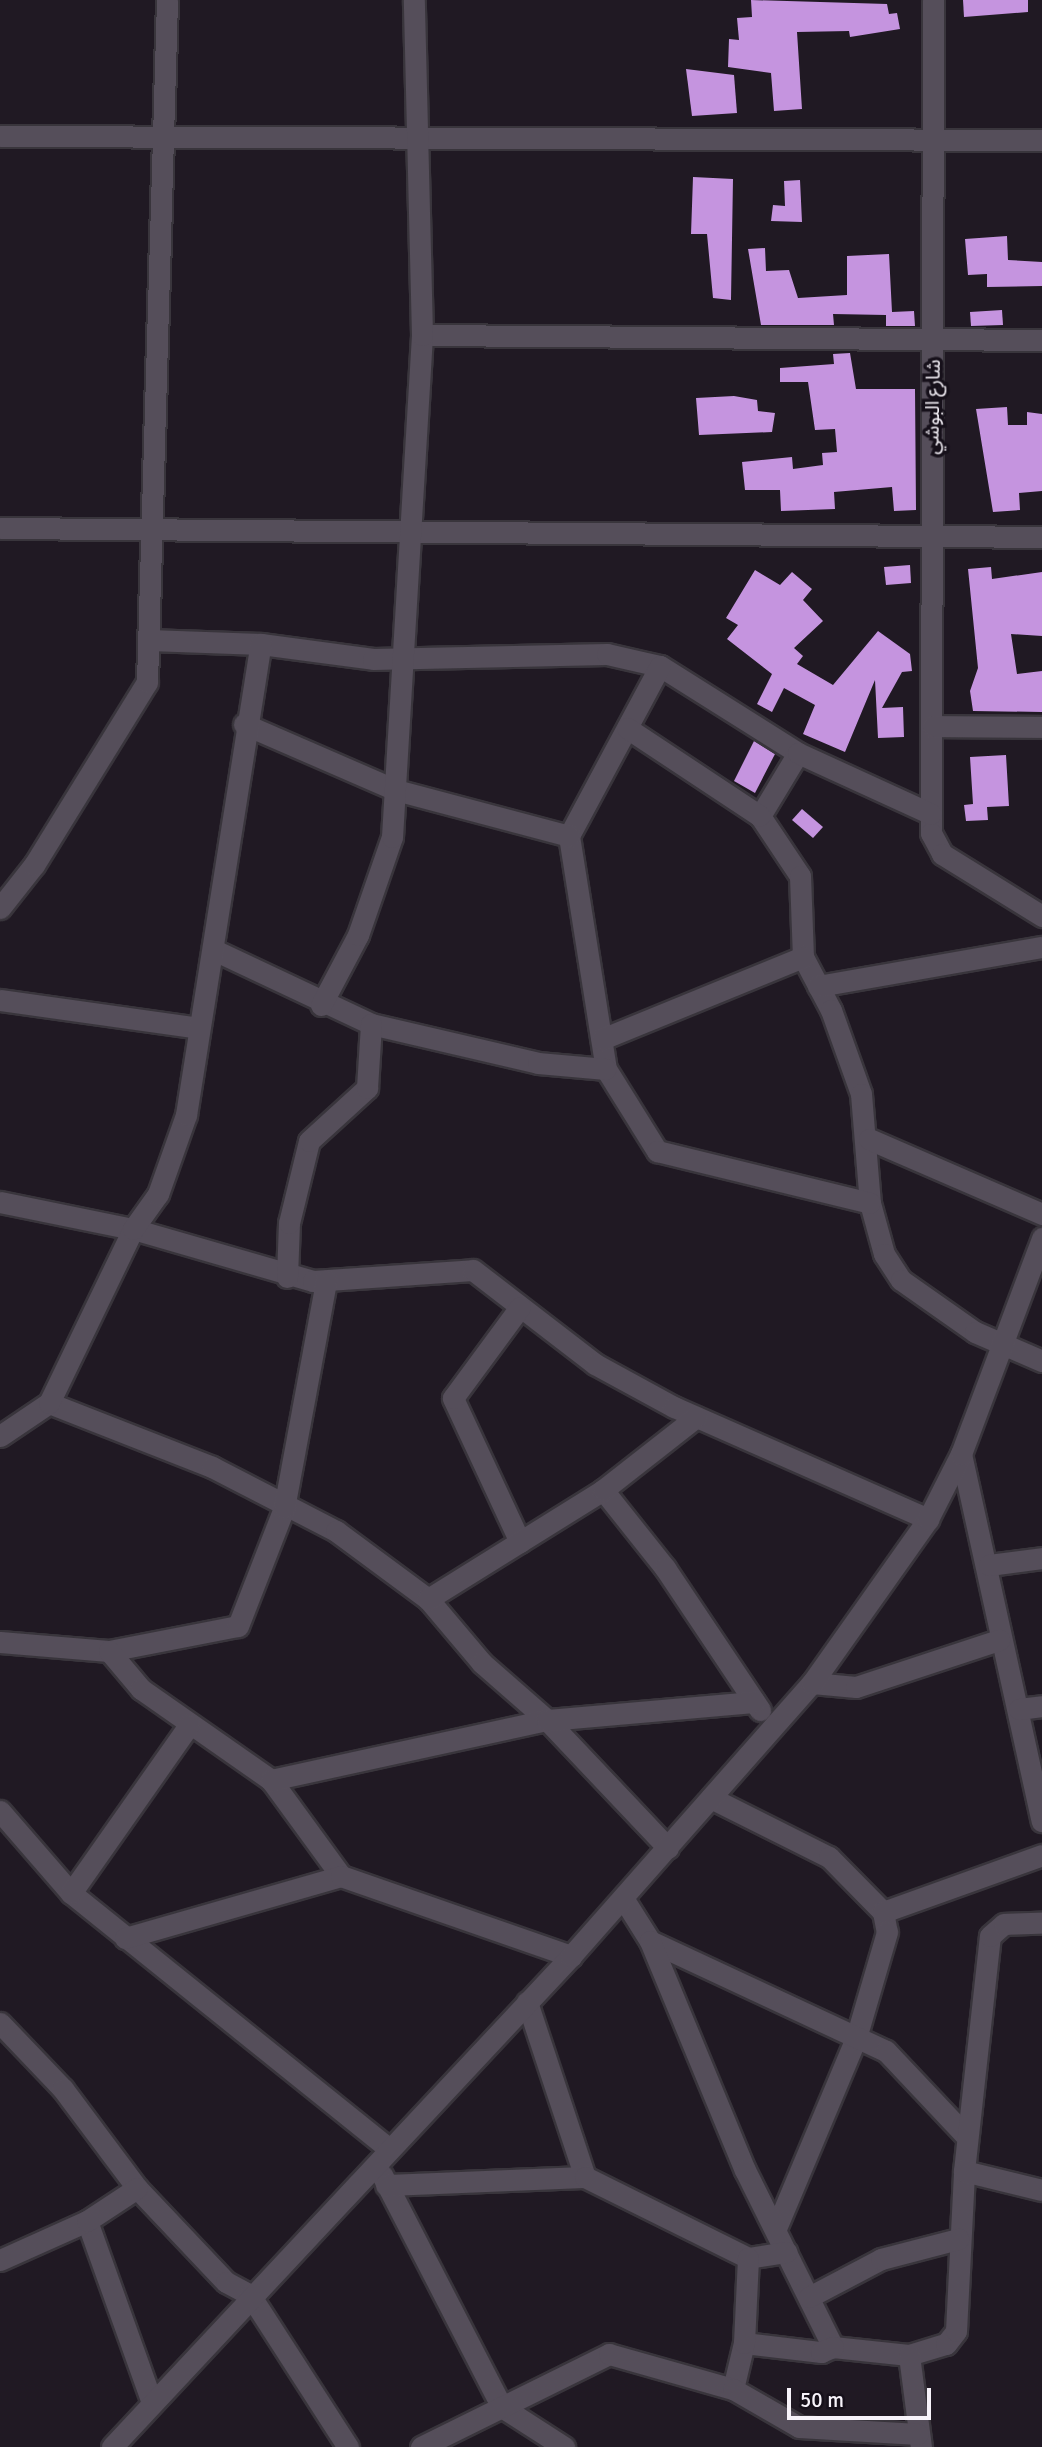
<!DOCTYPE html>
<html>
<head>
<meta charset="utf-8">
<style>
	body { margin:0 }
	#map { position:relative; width:1042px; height:2447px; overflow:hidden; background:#201923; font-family:Signika,"Noto Sans Arabic",sans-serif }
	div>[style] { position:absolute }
	.building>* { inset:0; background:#c594df }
	.roads { filter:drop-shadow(2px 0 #39353c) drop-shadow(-2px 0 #39353c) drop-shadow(0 2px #39353c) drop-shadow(0 -2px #39353c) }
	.street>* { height:21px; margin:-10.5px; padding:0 10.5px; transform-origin:10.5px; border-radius:10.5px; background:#554e5a }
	span { translate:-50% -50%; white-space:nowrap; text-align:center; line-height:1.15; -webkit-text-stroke:7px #16101a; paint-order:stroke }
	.street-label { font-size:19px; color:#f7f3fa }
	.scale { position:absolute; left:787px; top:2388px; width:144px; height:32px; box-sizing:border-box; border:4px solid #f7f3fa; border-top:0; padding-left:9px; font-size:21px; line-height:24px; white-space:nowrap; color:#f7f3fa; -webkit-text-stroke:5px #16101a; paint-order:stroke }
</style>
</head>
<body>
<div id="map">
	<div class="building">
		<i style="clip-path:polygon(751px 0,887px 4px,889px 14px,897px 13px,900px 29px,850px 37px,849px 31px,797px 32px,802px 109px,774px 111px,771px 73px,728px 67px,729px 39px,739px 40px,737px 18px,752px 17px)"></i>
		<i style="clip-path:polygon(963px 0,1028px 0,1028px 12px,964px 17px)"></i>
		<i style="clip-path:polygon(686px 69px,734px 75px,737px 113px,692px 116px)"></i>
		<i style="clip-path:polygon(693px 177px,733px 179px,731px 300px,713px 298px,707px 234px,691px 234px)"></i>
		<i style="clip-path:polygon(800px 180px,802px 222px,771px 221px,773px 205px,785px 206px,784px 181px)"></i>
		<i style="clip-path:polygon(1007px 236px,1008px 260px,1042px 262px,1042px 286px,987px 287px,987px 274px,968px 275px,965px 239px)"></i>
		<i style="clip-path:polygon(765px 248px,766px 271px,789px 270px,798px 298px,847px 295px,847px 256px,889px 254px,892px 312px,914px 311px,915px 326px,886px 326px,886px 315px,833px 314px,834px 325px,761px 325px,748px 249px)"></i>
		<i style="clip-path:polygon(1002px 310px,1003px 325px,971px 326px,970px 312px)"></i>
		<i style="clip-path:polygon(850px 353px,856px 389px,915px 389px,916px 510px,894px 511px,892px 487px,834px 492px,835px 509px,781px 511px,780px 490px,745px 490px,742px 462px,792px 457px,793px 469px,823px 465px,822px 453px,837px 452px,835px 429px,815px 430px,808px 382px,780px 382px,780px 368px,834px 364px,833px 354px)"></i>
		<i style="clip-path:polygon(734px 396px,757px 400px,758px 411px,775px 413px,772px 432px,699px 435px,696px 398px)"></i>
		<i style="clip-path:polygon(1007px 407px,1008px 425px,1027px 425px,1027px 412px,1042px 414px,1042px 491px,1019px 493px,1020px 510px,993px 512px,976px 409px)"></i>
		<i style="clip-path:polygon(910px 565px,911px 583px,886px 585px,884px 567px)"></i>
		<i style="clip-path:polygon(991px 567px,992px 579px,1042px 572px,1042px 636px,1011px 634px,1017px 674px,1042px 671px,1042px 712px,973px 711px,970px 691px,978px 668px,968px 569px)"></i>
		<i style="clip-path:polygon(755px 570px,780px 585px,792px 572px,812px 589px,803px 600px,823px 621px,794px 648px,803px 656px,797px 664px,833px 685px,878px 631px,910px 654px,912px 671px,902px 672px,882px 708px,903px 707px,904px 737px,878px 738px,875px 680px,845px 752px,803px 734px,815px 705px,784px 688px,772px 712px,757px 704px,772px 674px,727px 639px,738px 625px,726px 618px)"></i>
		<i style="clip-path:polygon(754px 741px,775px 754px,755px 793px,734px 781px)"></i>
		<i style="clip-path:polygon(1006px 755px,1009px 806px,987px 807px,988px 820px,966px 821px,964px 805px,973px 804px,970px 757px)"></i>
		<i style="clip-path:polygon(802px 809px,823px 827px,813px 838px,792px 820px)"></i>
	</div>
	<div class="roads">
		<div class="street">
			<i style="left:933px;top:0;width:833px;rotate:90.14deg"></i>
			<i style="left:931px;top:833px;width:24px;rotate:62deg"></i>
			<i style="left:942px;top:854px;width:118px;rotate:31.8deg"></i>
			<i style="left:0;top:136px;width:1042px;rotate:0.22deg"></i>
			<i style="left:422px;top:335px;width:620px;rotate:0.46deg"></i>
			<i style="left:0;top:528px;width:1042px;rotate:0.49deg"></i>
			<i style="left:149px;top:640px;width:112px;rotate:2deg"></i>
			<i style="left:261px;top:644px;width:113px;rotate:7.6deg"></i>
			<i style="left:373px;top:659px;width:234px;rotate:-1.2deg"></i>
			<i style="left:607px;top:654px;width:54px;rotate:12.8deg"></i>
			<i style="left:660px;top:666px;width:163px;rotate:32.2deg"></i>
			<i style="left:798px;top:753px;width:74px;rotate:121.1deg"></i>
			<i style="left:760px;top:816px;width:72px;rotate:56.3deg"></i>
			<i style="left:800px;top:876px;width:81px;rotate:87.9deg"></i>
			<i style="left:803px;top:957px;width:60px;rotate:62.2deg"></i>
			<i style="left:831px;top:1010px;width:89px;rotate:70.3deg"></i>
			<i style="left:861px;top:1094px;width:109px;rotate:85.3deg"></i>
			<i style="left:870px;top:1203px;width:53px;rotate:74.6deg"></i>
			<i style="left:884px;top:1254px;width:31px;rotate:57deg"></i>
			<i style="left:901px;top:1280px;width:90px;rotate:35.1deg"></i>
			<i style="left:975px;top:1332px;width:73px;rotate:23.4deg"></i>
			<i style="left:660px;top:666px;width:193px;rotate:118.2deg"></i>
			<i style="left:569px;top:836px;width:236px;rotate:81deg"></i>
			<i style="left:606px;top:1069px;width:97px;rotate:58.1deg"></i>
			<i style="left:657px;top:1151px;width:219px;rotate:13.7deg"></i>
			<i style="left:244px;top:724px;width:166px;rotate:23.5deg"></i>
			<i style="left:396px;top:790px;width:179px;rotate:14.9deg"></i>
			<i style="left:933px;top:726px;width:109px;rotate:0.5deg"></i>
			<i style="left:627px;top:728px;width:159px;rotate:33.5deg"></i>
			<i style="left:798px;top:753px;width:146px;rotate:24.6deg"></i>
			<i style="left:0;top:908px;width:55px;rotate:-51.7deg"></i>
			<i style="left:34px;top:865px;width:215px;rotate:-58.3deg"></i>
			<i style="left:147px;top:682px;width:682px;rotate:-88.32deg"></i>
			<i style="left:214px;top:950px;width:174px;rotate:25.2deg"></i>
			<i style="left:371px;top:1024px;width:171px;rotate:13.1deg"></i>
			<i style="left:538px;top:1063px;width:68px;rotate:5deg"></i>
			<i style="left:818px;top:986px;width:227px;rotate:-9.9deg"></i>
			<i style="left:0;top:1000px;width:201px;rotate:8deg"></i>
			<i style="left:321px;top:1005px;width:79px;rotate:-62.1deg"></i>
			<i style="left:358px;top:935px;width:104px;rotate:-70.9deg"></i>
			<i style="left:392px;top:837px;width:503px;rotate:-86.58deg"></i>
			<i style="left:422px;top:335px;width:335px;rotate:-91.4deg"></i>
			<i style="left:602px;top:1039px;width:217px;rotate:-22.2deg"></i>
			<i style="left:869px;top:1139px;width:189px;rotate:23.4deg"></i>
			<i style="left:0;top:1202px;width:136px;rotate:11.5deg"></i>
			<i style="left:133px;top:1229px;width:187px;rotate:16.1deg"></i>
			<i style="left:313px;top:1281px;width:160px;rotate:-3.9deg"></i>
			<i style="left:473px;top:1270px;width:154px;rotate:37.6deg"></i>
			<i style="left:595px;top:1364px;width:90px;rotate:28.6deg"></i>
			<i style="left:674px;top:1407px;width:278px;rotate:23.8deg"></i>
			<i style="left:287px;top:1277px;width:54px;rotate:-87.9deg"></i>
			<i style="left:289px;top:1223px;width:84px;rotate:-76.3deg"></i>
			<i style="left:309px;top:1141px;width:79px;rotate:-42.4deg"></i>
			<i style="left:367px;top:1088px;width:64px;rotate:-86.4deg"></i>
			<i style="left:49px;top:1403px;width:175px;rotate:21.4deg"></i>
			<i style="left:212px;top:1467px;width:140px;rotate:27.3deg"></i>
			<i style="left:336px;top:1531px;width:114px;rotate:36.5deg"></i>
			<i style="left:428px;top:1599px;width:84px;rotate:49.8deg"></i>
			<i style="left:482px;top:1663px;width:86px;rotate:41.2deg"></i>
			<i style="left:547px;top:1720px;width:176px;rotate:46.6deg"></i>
			<i style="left:0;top:1436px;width:59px;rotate:-34deg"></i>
			<i style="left:49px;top:1403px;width:193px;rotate:-64.2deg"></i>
			<i style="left:133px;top:1229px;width:43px;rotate:-54.5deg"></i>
			<i style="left:158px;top:1194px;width:84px;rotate:-70.5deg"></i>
			<i style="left:186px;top:1115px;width:477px;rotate:-81deg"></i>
			<i style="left:961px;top:1454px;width:376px;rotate:77.6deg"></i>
			<i style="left:603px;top:1490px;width:100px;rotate:51.5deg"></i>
			<i style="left:665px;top:1568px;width:171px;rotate:56.2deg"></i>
			<i style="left:520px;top:1542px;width:159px;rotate:-115deg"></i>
			<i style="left:453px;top:1398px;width:113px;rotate:-53.6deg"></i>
			<i style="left:989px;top:1565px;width:53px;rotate:-7.5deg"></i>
			<i style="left:428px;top:1599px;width:206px;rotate:-31.9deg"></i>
			<i style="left:603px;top:1490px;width:118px;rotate:-38.1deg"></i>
			<i style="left:0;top:1642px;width:109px;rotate:4.7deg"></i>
			<i style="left:109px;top:1651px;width:131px;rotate:-11deg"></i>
			<i style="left:238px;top:1626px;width:127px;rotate:-68.7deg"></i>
			<i style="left:284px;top:1508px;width:231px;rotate:-79.5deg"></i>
			<i style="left:109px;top:1651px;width:50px;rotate:49.9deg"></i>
			<i style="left:141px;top:1689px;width:159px;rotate:35deg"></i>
			<i style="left:271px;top:1780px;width:119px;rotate:53.9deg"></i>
			<i style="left:812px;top:1683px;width:44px;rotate:5.2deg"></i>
			<i style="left:856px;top:1687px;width:151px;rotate:-18.2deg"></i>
			<i style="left:1019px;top:1709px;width:23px;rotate:-7deg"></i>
			<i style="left:271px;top:1780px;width:282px;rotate:-12.3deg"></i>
			<i style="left:547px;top:1720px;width:208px;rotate:-5deg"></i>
			<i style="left:711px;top:1798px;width:132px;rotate:26.6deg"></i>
			<i style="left:829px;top:1857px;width:77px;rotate:45.5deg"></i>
			<i style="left:883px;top:1912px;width:20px;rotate:79deg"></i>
			<i style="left:887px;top:1932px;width:110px;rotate:106.3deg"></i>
			<i style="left:856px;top:2038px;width:204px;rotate:112.8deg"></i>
			<i style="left:0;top:1811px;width:108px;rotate:49.1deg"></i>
			<i style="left:71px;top:1893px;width:404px;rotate:38.8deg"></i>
			<i style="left:71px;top:1893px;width:205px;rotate:-54.9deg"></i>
			<i style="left:623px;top:1898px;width:51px;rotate:57.9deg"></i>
			<i style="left:650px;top:1941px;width:260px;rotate:25deg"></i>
			<i style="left:886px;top:2051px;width:118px;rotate:46.7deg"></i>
			<i style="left:883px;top:1912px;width:169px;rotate:-19.7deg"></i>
			<i style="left:125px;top:1938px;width:225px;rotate:-16deg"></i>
			<i style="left:341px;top:1876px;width:244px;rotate:19.2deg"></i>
			<i style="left:650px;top:1941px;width:248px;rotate:67.5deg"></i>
			<i style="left:745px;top:2170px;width:198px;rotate:63.6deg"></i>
			<i style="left:833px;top:2347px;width:76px;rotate:6deg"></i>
			<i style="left:909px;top:2355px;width:39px;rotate:-17deg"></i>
			<i style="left:946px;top:2344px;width:16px;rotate:-52deg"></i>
			<i style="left:956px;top:2331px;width:160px;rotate:-87.1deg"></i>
			<i style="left:964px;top:2171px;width:236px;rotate:-83.7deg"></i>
			<i style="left:990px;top:1936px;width:18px;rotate:-41deg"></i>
			<i style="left:1004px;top:1924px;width:38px;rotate:-2deg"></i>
			<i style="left:527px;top:2002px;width:184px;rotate:71.7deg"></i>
			<i style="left:0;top:2023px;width:91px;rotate:46.3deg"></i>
			<i style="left:63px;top:2089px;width:124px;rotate:53.2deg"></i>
			<i style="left:137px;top:2188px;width:129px;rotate:46.6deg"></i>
			<i style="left:226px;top:2282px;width:27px;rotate:28deg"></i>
			<i style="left:250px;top:2295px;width:181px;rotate:57.2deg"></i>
			<i style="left:964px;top:2171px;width:80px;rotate:13.7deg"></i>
			<i style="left:382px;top:2175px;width:261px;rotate:62.7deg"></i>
			<i style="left:502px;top:2407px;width:74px;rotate:32.8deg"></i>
			<i style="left:386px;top:2185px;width:199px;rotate:-2.3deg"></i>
			<i style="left:585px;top:2177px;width:182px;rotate:26.4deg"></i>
			<i style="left:748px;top:2258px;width:39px;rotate:-9deg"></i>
			<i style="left:87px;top:2221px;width:190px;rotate:70.3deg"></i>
			<i style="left:0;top:2260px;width:95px;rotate:-24.1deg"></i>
			<i style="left:87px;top:2221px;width:60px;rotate:-33.4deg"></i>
			<i style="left:809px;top:2297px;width:81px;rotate:-27.8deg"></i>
			<i style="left:881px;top:2259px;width:80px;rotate:-14.6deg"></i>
			<i style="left:744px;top:2343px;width:78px;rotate:6.7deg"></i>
			<i style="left:821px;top:2352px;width:13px;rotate:-23deg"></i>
			<i style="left:909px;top:2355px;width:93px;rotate:82.6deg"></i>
			<i style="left:733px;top:2389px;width:47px;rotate:-76.6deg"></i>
			<i style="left:744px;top:2343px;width:85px;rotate:-87.3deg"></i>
			<i style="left:112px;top:2447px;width:672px;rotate:-46.93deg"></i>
			<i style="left:571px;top:1956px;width:364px;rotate:-48.6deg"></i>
			<i style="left:812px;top:1683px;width:201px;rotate:-54.7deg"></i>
			<i style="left:928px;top:1519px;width:73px;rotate:-63.1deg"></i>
			<i style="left:961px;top:1454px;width:231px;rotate:-69.4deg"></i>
			<i style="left:421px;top:2447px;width:210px;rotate:-26.3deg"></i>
			<i style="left:609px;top:2354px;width:129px;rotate:15.8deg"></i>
			<i style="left:733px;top:2389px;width:76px;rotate:29.9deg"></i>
			<i style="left:799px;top:2427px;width:119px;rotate:3.4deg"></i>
		</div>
	</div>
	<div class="street-label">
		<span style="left:934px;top:407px;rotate:-89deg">شارع البوشي</span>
	</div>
	<div class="scale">50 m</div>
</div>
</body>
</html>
